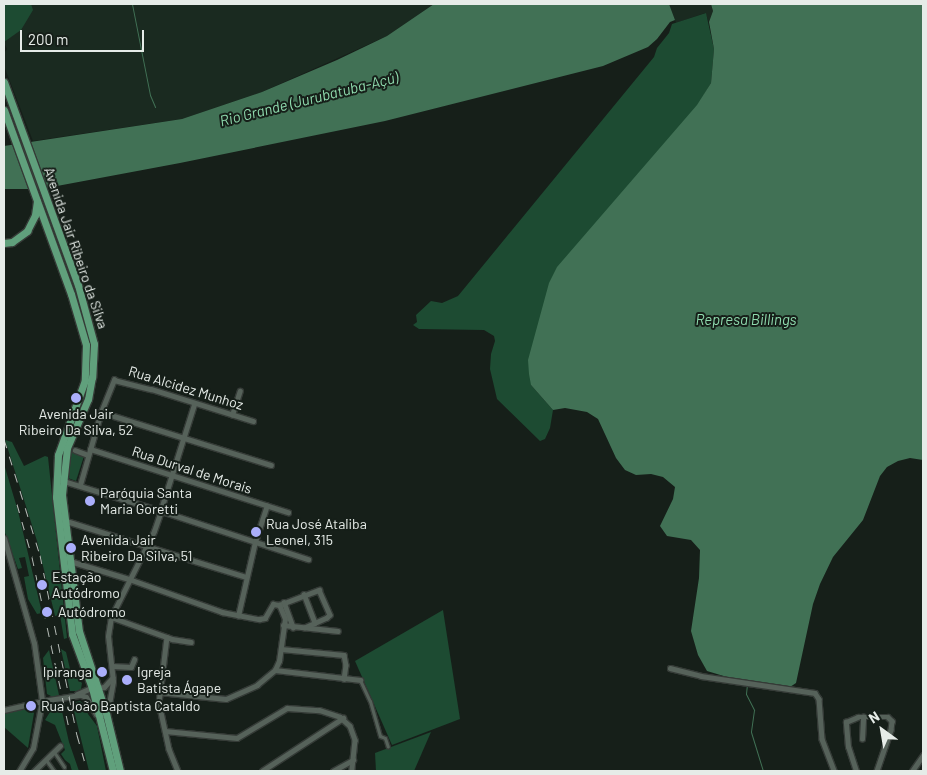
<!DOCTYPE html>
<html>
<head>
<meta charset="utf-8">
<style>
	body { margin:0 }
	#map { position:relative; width:927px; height:775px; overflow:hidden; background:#161f19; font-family:Barlow,sans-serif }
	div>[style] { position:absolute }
	.built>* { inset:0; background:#1a2a20 }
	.green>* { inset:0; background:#1d4b32 }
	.water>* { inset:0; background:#417155 }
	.stream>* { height:1px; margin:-0.5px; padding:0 0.5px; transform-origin:0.5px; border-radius:0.5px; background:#417155 }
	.roads { filter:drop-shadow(1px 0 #353b37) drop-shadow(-1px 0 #353b37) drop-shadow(0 1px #353b37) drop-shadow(0 -1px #353b37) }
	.pedestrian>* { height:3px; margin:-1.5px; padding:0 1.5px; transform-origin:1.5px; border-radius:1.5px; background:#56625a }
	.minor>* { height:4.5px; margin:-2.25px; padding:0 2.25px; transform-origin:2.25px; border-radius:2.25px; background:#56625a }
	.tertiary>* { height:5px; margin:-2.5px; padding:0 2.5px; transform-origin:2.5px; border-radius:2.5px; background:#56625a }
	.primary>* { height:7px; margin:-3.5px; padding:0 3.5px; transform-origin:3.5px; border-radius:3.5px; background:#60a07c }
	.rail>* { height:1px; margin-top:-0.5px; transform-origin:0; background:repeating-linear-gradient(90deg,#b7beb9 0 9px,transparent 0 18px) }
	.dots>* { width:14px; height:14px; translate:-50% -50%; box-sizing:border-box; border:2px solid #161f19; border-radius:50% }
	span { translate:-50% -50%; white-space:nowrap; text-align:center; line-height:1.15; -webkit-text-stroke:4px #161f19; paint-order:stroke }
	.street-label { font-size:14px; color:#e6ece8 }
	.poi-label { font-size:14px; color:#e6ece8 }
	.left { translate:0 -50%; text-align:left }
	.right { translate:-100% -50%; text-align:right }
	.water-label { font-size:15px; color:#8fdbae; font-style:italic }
	.frame { position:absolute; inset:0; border:5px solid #e6ece8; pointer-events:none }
	.north { position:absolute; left:857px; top:705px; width:50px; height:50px; -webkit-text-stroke:4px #161f19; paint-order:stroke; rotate:328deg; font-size:14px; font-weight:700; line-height:20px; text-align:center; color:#e6ece8 }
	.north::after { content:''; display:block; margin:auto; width:18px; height:22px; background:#e6ece8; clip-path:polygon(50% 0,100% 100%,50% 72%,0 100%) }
	.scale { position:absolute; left:20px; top:30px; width:124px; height:22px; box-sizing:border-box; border:2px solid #e6ece8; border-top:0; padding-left:6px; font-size:15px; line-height:18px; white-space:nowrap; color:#e6ece8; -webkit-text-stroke:4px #161f19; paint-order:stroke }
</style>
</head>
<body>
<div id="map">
	<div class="built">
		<i style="clip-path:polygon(4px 4px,434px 4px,387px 36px,262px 92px,182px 119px,33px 141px,4px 66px,4px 53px,7px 49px,4px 43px)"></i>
		<i style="clip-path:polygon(669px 4px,711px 4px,713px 11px,709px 22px,705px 13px,676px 23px)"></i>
	</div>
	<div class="green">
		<i style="clip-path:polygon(4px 4px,31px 4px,33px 10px,21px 30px,4px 42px)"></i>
		<i style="clip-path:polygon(706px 13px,714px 49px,711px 83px,531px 385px,553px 410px,550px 428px,545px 439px,540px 441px,497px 399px,490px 369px,491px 354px,495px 341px,494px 336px,484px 330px,419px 329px,413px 325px,417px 322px,416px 315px,431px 301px,442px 303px,458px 296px,654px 57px,657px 48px,669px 33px,672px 24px)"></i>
		<i style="clip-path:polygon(5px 440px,12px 442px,24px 466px,45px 456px,48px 457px,67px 638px,64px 639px,60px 615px,55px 616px,37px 541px)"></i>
		<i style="clip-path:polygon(69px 451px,84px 456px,76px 481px,65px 477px)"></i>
		<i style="clip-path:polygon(4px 464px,18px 511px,42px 613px,37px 614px,28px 599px,24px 577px,29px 576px,25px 557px,19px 558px,22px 568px,18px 569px,4px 530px)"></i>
		<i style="clip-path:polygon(443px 610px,460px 719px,392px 745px,355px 661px)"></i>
		<i style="clip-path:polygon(61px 649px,66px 652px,71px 673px,82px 683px,81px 689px,77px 691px,70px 691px)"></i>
		<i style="clip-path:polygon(49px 650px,59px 695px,53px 697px,47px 694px,43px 658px)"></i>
		<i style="clip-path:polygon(80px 701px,85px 705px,88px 714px,97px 726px,106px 771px,89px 771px,72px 703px)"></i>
		<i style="clip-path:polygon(29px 707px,34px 713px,28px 748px,4px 727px,4px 718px,5px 714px)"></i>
		<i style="clip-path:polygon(61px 707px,69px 742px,79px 771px,72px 771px,70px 764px,65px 760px,61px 754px,65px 750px,55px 725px,45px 720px,50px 712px)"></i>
		<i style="clip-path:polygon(431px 732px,414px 771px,376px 771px,375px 753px)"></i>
	</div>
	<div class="water">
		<i style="clip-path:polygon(434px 4px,669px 4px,675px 20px,670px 22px,657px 39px,648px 47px,603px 66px,385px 121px,180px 163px,41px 189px,4px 189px,4px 146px,182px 119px,262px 92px,337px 60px,387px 36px)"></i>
		<i style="clip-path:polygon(711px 4px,923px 4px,923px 460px,910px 458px,898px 461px,887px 467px,880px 476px,863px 520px,833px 557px,820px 584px,813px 604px,796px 683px,790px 687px,747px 683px,707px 671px,698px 655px,691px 631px,699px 578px,700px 550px,691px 540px,667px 536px,660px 526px,673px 499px,675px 487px,663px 477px,651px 474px,636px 475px,625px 470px,616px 458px,598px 419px,587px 412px,565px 408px,553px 410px,531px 385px,529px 374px,528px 360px,549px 283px,557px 267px,697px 105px,711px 83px,714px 49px,709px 22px,713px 11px)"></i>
	</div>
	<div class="stream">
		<i style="left:132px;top:4px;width:93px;rotate:78.8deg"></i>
		<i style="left:150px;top:95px;width:13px;rotate:67deg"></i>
		<i style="left:747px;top:684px;width:10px;rotate:96deg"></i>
		<i style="left:746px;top:694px;width:18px;rotate:63deg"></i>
		<i style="left:754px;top:710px;width:22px;rotate:98deg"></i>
		<i style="left:751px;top:732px;width:41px;rotate:72.9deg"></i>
	</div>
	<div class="roads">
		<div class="pedestrian">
			<i style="left:360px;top:680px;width:23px;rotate:65deg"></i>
			<i style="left:370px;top:701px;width:36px;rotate:74deg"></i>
			<i style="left:380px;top:736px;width:5px;rotate:22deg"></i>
			<i style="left:385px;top:738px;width:9px;rotate:72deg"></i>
			<i style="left:54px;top:752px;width:18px;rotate:56deg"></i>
			<i style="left:46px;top:760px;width:14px;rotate:54deg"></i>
		</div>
		<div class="minor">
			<i style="left:195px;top:403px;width:113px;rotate:107.5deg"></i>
			<i style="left:161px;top:511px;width:155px;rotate:18.1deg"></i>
			<i style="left:101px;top:412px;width:178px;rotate:17.3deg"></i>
			<i style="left:232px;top:415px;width:25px;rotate:-72deg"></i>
			<i style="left:90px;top:449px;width:208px;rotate:17.7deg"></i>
			<i style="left:75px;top:450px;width:14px;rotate:21deg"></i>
			<i style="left:80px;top:485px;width:76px;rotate:-74deg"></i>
			<i style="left:101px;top:412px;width:35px;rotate:-68deg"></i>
			<i style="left:114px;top:380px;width:38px;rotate:14deg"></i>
			<i style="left:151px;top:389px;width:107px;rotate:17.4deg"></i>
			<i style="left:146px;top:546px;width:105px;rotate:17.2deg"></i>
			<i style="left:70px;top:561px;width:62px;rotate:17deg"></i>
			<i style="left:129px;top:579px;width:99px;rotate:19.5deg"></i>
			<i style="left:222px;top:612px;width:38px;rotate:11deg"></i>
			<i style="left:259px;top:619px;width:6px;rotate:-9deg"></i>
			<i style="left:265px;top:618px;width:16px;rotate:-60deg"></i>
			<i style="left:273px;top:604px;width:6px;rotate:9deg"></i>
			<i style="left:279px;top:605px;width:43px;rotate:-20.6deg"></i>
			<i style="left:319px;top:590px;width:27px;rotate:66deg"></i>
			<i style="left:330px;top:615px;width:4px;rotate:135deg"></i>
			<i style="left:327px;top:618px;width:24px;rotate:156deg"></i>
			<i style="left:304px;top:594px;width:31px;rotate:69deg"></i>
			<i style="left:284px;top:602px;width:27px;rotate:70deg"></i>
			<i style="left:238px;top:616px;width:76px;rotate:-77.1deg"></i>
			<i style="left:255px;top:542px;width:38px;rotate:-72deg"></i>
			<i style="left:111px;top:617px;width:65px;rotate:19.8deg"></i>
			<i style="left:172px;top:639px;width:19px;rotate:9deg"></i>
			<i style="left:283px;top:625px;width:55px;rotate:6.2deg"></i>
			<i style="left:167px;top:637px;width:66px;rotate:96.9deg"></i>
			<i style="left:159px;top:703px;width:47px;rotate:77.7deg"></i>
			<i style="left:169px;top:749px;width:24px;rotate:68deg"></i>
			<i style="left:281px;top:649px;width:63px;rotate:5.4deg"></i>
			<i style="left:344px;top:655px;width:10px;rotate:79deg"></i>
			<i style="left:346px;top:665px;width:14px;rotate:98deg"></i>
			<i style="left:112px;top:666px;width:19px;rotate:3deg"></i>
			<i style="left:131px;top:667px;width:8px;rotate:-67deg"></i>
			<i style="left:670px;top:668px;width:32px;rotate:14deg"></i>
			<i style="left:701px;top:676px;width:115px;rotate:8.5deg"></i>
			<i style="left:815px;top:693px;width:7px;rotate:56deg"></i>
			<i style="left:819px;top:699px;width:40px;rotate:85.7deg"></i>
			<i style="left:822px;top:739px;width:34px;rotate:69deg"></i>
			<i style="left:275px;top:670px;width:86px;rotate:6.7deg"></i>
			<i style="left:159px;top:692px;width:67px;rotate:6deg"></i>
			<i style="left:226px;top:699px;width:34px;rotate:-24deg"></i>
			<i style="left:257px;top:685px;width:23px;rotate:-40deg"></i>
			<i style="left:275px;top:670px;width:10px;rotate:-66deg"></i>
			<i style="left:279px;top:661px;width:42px;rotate:-81.9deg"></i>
			<i style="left:285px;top:619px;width:15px;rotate:-113deg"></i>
			<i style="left:4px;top:710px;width:39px;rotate:-13deg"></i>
			<i style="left:165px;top:731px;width:72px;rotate:5.6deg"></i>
			<i style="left:237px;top:738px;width:58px;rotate:-31deg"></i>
			<i style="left:287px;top:708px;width:32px;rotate:4deg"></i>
			<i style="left:319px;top:710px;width:22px;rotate:18deg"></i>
			<i style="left:340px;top:717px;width:13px;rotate:42deg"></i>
			<i style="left:350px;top:726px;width:15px;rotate:70deg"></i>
			<i style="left:355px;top:740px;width:31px;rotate:96deg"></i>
			<i style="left:862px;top:739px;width:22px;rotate:-87deg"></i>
			<i style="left:34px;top:771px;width:36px;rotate:-44deg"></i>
			<i style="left:262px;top:771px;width:97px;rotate:-33.2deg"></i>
			<i style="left:333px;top:771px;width:23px;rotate:-29deg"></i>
			<i style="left:856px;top:771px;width:25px;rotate:-108deg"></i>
			<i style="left:848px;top:747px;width:25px;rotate:-95deg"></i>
			<i style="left:846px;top:722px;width:13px;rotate:-23deg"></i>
			<i style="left:858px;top:717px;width:30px"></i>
			<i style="left:888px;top:717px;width:6px;rotate:45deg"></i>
			<i style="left:892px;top:721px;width:9px;rotate:96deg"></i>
			<i style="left:891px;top:730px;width:43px;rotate:108.9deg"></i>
			<i style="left:912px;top:771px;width:19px;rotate:-55deg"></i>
		</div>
		<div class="tertiary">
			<i style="left:66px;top:521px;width:84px;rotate:17.4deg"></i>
			<i style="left:4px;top:538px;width:109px;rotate:74.1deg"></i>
			<i style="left:34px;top:643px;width:59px;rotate:82.1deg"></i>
			<i style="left:42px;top:701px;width:48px;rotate:100.8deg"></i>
			<i style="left:33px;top:748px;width:27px;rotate:121deg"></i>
			<i style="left:77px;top:694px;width:13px;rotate:-23deg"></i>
			<i style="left:89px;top:689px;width:15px;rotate:-8deg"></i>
			<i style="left:104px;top:687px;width:13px;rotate:-48deg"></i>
			<i style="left:42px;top:701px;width:39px;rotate:-9deg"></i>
			<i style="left:81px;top:695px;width:5px;rotate:22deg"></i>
			<i style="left:86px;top:697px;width:20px;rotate:60deg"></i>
			<i style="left:96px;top:714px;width:6px;rotate:9deg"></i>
			<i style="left:102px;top:715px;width:8px;rotate:-40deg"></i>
			<i style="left:108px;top:710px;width:29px;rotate:-80deg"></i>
			<i style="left:113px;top:681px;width:45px;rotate:-96.3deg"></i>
			<i style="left:108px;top:636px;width:19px;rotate:-81deg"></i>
			<i style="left:111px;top:617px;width:96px;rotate:-63.4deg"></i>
			<i style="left:154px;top:531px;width:21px;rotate:-71deg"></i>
			<i style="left:161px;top:511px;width:106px;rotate:-162.9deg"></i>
		</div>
		<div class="primary">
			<i style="left:4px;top:82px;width:216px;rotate:70deg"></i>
			<i style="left:78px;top:285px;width:61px;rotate:74.8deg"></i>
			<i style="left:94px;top:344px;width:33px;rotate:93deg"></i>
			<i style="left:92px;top:377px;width:22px;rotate:100deg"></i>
			<i style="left:88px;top:399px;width:53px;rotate:113.2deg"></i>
			<i style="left:67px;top:448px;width:47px;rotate:96.1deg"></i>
			<i style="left:62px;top:495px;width:137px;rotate:82.9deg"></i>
			<i style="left:79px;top:631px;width:86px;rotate:71.8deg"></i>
			<i style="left:106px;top:713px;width:60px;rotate:76.4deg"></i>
			<i style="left:4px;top:110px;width:196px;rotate:70deg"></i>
			<i style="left:71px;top:294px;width:53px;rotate:73.6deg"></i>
			<i style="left:86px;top:345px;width:35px;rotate:92deg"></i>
			<i style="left:85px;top:380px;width:80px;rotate:109.8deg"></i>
			<i style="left:58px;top:455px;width:42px;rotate:92.7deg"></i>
			<i style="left:56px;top:497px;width:138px;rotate:83.3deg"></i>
			<i style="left:72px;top:634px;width:58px;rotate:69.7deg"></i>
			<i style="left:92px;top:688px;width:86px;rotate:75.8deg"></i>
			<i style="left:4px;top:243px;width:8px;rotate:-7deg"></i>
			<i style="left:12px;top:242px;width:19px;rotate:-36deg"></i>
			<i style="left:27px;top:231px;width:18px;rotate:-63deg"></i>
			<i style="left:35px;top:215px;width:14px;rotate:-82deg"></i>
		</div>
	</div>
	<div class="rail">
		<i style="left:4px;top:439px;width:121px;rotate:72.8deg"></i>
		<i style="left:40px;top:555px;width:184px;rotate:78.4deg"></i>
		<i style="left:77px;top:735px;width:37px;rotate:74deg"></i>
		<i style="left:17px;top:504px;width:55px;rotate:74.2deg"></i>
		<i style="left:32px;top:557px;width:175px;rotate:77.8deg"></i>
	</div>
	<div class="dots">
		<i style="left:76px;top:398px;background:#abaffb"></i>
		<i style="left:90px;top:501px;background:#abaffb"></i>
		<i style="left:256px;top:532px;background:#abaffb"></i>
		<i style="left:71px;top:548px;background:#abaffb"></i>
		<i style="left:42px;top:585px;background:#abaffb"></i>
		<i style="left:47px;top:612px;background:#abaffb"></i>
		<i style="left:102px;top:672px;background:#abaffb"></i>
		<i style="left:127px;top:680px;background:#abaffb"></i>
		<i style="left:31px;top:706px;background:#abaffb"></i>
	</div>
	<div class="street-label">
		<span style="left:76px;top:248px;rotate:71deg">Avenida Jair Ribeiro da Silva</span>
		<span style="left:186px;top:388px;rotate:17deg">Rua Alcidez Munhoz</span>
		<span style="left:192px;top:470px;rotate:18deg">Rua Durval de Morais</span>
	</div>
	<div class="poi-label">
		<span style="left:76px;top:422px">Avenida Jair<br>Ribeiro Da Silva, 52</span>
		<span class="left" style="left:100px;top:501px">Paróquia Santa<br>Maria Goretti</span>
		<span class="left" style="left:266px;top:532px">Rua José Ataliba<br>Leonel, 315</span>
		<span class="left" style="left:81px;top:548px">Avenida Jair<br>Ribeiro Da Silva, 51</span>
		<span class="left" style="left:52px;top:585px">Estação<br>Autódromo</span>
		<span class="left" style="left:58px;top:612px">Autódromo</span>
		<span class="right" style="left:92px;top:672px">Ipiranga</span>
		<span class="left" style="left:137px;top:680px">Igreja<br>Batista Ágape</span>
		<span class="left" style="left:41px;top:706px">Rua João Baptista Cataldo</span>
	</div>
	<div class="water-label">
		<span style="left:309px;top:99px;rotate:-14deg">Rio Grande (Jurubatuba-Açú)</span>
		<span style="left:746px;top:320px">Represa Billings</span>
	</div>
	<div class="frame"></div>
	<div class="north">N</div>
	<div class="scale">200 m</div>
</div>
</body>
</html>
